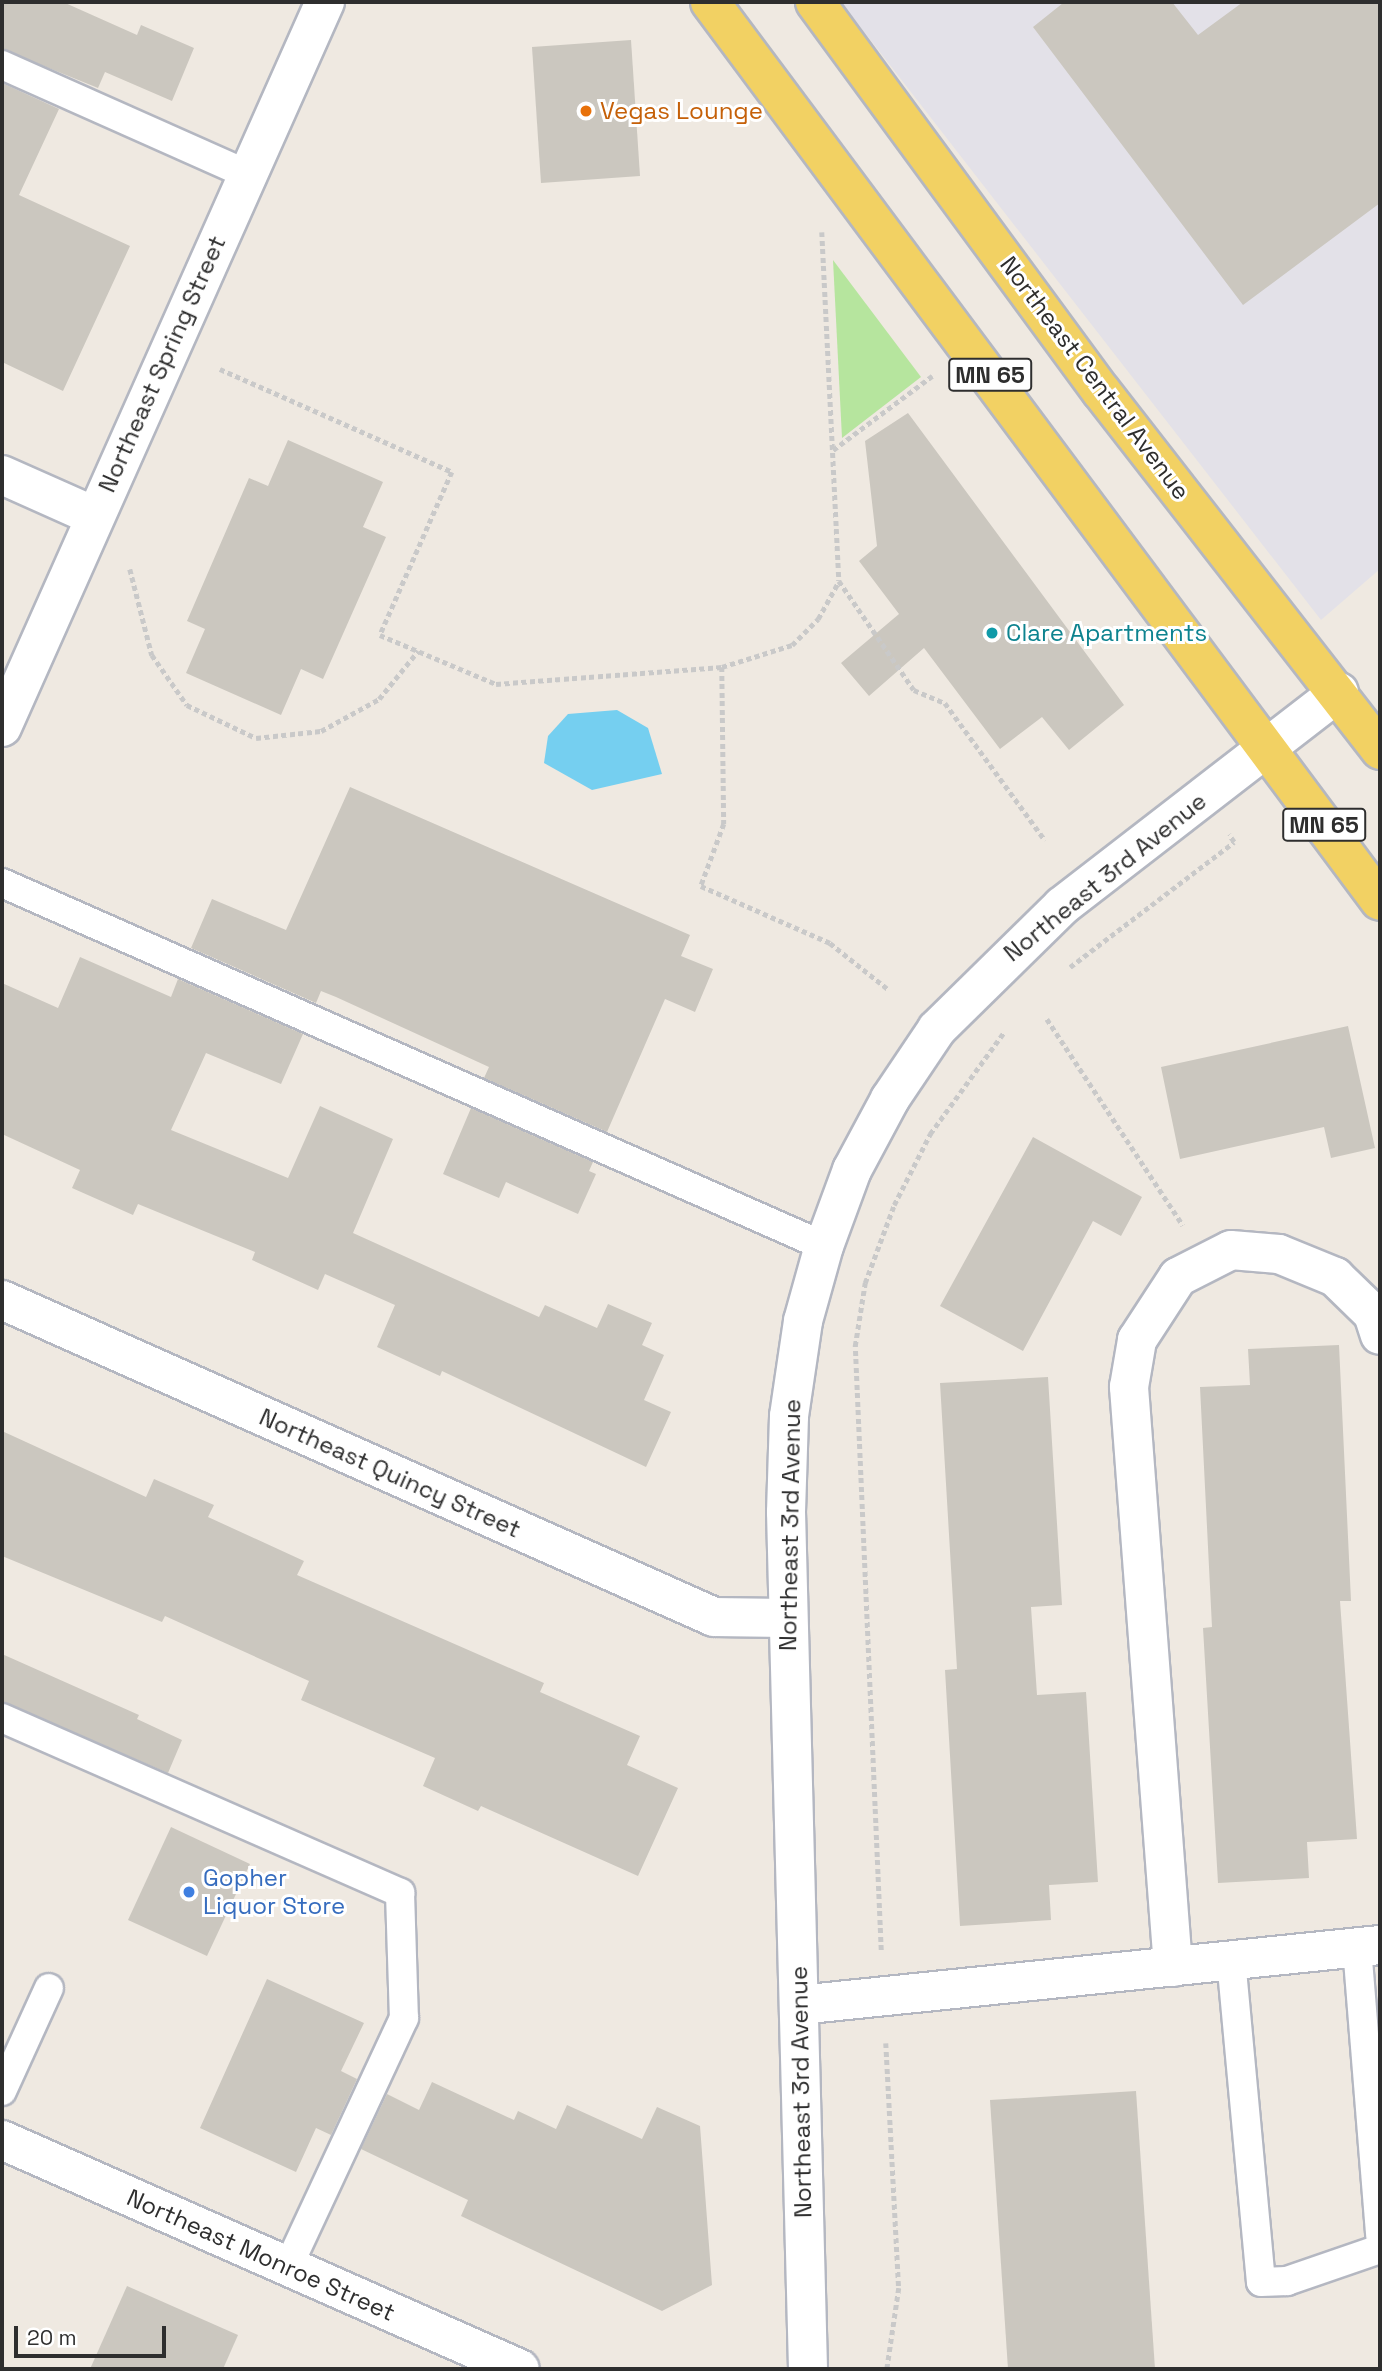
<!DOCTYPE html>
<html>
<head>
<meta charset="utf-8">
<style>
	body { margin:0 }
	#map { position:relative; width:1382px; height:2371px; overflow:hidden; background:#efe9e1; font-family:"Space Grotesk",sans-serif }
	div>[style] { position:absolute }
	.industrial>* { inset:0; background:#e3e1e8 }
	.green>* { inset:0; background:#b6e59e }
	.water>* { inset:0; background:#75cff0 }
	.building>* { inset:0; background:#cbc7bf }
	.path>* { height:4.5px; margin-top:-2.25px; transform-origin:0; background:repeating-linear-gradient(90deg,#c9c9c9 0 5px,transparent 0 8.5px) }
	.roads { filter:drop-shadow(2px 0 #b4b7c1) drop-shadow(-2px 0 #b4b7c1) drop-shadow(0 2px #b4b7c1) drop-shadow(0 -2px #b4b7c1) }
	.lane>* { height:28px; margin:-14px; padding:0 14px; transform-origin:14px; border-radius:14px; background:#fff }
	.street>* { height:38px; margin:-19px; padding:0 19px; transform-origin:19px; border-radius:19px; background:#fff }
	.secondary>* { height:38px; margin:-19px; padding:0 19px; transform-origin:19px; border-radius:19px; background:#fff }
	.primary>* { height:38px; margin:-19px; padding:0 19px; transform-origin:19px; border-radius:19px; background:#f2d163 }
	.dots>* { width:19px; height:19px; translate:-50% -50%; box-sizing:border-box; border:4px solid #fff; border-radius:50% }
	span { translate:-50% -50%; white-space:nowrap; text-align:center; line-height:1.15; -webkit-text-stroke:6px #fff; paint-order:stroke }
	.shield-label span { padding:2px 5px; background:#fff; border:2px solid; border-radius:5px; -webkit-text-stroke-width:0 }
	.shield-label { font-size:23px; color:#2e2e2e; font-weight:700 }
	.food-label { font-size:24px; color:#c56008 }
	.left { translate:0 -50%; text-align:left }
	.street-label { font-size:24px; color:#2e2e2e }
	.culture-label { font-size:24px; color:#0d838f }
	.shop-label { font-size:24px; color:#366cbe }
	.frame { position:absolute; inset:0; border:4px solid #2e2e2e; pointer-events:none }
	.scale { position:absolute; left:14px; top:2326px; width:152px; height:32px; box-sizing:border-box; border:4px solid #2e2e2e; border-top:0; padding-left:9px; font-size:21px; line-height:24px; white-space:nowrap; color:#2e2e2e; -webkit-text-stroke:5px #fff; paint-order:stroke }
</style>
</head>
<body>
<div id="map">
	<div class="industrial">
		<i style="clip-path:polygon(841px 2px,1380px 2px,1380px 569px,1321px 620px)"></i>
	</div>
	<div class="green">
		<i style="clip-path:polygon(833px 260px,921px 377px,842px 438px)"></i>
	</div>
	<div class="water">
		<i style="clip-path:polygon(617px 710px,648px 728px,662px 774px,592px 790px,544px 763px,548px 736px,568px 714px)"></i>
	</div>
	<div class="building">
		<i style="clip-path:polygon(2px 2px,63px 2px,137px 35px,141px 25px,194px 48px,172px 101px,105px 72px,98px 88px,2px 49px)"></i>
		<i style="clip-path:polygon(1172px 2px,1198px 35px,1243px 2px,1380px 2px,1380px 203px,1243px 305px,1033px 27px,1063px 3px)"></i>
		<i style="clip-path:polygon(631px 40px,640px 176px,541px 183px,532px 47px)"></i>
		<i style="clip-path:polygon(2px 83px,59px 109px,19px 195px,130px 246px,63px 391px,2px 362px)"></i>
		<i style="clip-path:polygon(908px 413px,1124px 705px,1069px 750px,1042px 717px,1000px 749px,924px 648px,869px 696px,841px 663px,899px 614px,859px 561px,877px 546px,865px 441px)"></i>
		<i style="clip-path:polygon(288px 440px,383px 482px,363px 527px,386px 537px,323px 679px,301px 669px,281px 715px,186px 673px,205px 629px,187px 621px,249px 478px,268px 486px)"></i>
		<i style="clip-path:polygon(350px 787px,690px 935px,681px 956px,713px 969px,695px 1012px,665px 999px,607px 1132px,484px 1078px,489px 1067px,336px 997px,321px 991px,316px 1003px,191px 948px,212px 899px,286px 930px)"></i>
		<i style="clip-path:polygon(80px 957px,171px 997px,178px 979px,303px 1034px,281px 1084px,206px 1053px,171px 1130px,288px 1178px,320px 1106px,393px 1139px,353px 1233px,539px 1317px,545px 1305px,597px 1328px,608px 1304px,652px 1323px,642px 1345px,664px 1355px,644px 1400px,671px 1412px,646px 1467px,442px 1371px,440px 1376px,377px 1347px,395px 1305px,325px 1274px,318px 1290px,252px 1260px,255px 1252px,138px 1204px,133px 1215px,72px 1188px,80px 1170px,2px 1134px,2px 983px,58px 1008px)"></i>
		<i style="clip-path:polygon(1348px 1026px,1375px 1148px,1331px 1158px,1324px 1127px,1180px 1159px,1161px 1067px)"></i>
		<i style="clip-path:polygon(471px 1108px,593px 1162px,589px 1171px,596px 1174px,578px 1214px,506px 1182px,499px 1198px,443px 1174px)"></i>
		<i style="clip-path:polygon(1033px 1137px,1142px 1197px,1121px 1236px,1093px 1221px,1023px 1351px,940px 1306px)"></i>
		<i style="clip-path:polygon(1339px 1345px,1351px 1601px,1340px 1601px,1357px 1839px,1307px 1842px,1309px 1878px,1218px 1883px,1203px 1628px,1212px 1627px,1200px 1387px,1250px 1385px,1248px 1349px)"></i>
		<i style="clip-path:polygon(1048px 1377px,1062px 1605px,1031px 1607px,1037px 1695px,1086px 1692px,1098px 1882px,1049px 1885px,1051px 1920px,960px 1926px,945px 1670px,957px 1669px,940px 1383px)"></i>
		<i style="clip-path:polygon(2px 1431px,146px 1497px,154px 1479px,214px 1505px,208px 1517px,304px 1561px,297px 1575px,544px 1683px,540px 1692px,640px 1736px,627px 1765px,678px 1788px,638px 1876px,481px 1806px,478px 1811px,423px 1786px,435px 1758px,301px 1700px,309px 1681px,165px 1616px,162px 1622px,2px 1556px)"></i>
		<i style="clip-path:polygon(2px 1654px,139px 1715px,137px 1719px,182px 1740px,168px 1773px,2px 1702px)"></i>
		<i style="clip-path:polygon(171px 1827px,250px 1864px,207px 1956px,128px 1920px)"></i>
		<i style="clip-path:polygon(267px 1979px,364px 2023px,341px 2071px,357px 2079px,331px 2135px,316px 2128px,296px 2172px,200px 2128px)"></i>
		<i style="clip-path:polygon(432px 2082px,514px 2120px,518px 2111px,556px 2129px,567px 2105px,642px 2139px,657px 2107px,700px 2126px,712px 2285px,662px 2311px,461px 2216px,468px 2200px,361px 2149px,387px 2094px,419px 2110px)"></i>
		<i style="clip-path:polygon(1136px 2091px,1155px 2369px,1008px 2369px,990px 2100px)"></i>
		<i style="clip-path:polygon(127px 2286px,238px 2335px,223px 2369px,90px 2369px)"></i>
	</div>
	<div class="path">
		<i style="left:822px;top:232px;width:349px;rotate:87.2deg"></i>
		<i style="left:220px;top:369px;width:254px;rotate:23.9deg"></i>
		<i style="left:452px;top:472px;width:178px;rotate:113.8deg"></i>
		<i style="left:380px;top:635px;width:126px;rotate:22.9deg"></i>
		<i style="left:496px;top:684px;width:227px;rotate:-4.3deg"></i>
		<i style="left:722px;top:667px;width:157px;rotate:89.3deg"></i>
		<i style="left:724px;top:824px;width:66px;rotate:110.4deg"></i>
		<i style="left:701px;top:886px;width:141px;rotate:23.8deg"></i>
		<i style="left:830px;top:943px;width:75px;rotate:38.5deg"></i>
		<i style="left:833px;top:450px;width:124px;rotate:-36.8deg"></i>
		<i style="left:130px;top:569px;width:89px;rotate:75.7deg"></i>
		<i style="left:152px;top:655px;width:61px;rotate:55deg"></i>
		<i style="left:187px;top:705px;width:76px;rotate:25.6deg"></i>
		<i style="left:256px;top:738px;width:65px;rotate:-6.1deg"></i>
		<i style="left:321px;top:731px;width:66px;rotate:-28.9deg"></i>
		<i style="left:379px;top:699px;width:62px;rotate:-50.9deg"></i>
		<i style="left:722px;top:667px;width:73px;rotate:-17.4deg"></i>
		<i style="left:792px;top:645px;width:37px;rotate:-45deg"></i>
		<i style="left:818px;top:619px;width:43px;rotate:-61.1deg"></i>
		<i style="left:839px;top:581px;width:132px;rotate:55.5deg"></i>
		<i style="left:914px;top:690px;width:34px;rotate:23deg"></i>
		<i style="left:945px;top:703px;width:170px;rotate:53.9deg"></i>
		<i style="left:1070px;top:967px;width:206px;rotate:-37.3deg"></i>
		<i style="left:1234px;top:842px;width:9px;rotate:-126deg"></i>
		<i style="left:1047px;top:1019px;width:247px;rotate:56.6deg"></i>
		<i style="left:881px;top:1950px;width:605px;rotate:-92.46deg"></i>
		<i style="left:855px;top:1346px;width:64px;rotate:-81deg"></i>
		<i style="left:865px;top:1283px;width:83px;rotate:-69.6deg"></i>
		<i style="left:894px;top:1205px;width:80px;rotate:-63.1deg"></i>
		<i style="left:930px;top:1134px;width:126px;rotate:-54deg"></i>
		<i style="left:886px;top:2043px;width:245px;rotate:87deg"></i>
		<i style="left:899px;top:2288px;width:82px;rotate:98.4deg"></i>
	</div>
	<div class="roads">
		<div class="lane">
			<i style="left:2px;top:65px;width:268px;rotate:24deg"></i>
			<i style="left:2px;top:883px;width:899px;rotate:23.83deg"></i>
			<i style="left:2px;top:1718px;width:435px;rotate:23.7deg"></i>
			<i style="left:400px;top:1893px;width:125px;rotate:88.2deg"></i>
			<i style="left:404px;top:2018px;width:275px;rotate:115deg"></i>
			<i style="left:1357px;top:1947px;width:289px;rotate:85.4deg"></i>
			<i style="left:1231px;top:1959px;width:324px;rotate:84.7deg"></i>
			<i style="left:1261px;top:2282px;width:26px;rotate:-2deg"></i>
			<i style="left:1287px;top:2281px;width:98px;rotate:-19deg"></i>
			<i style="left:2px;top:2091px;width:113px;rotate:-65.5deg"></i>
		</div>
		<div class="street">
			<i style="left:2px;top:475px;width:101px;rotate:24deg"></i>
			<i style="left:2px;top:1300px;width:779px;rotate:24deg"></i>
			<i style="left:714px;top:1617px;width:71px;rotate:0.8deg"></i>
			<i style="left:1173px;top:1967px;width:582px;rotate:-94.34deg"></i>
			<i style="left:1129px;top:1387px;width:48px;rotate:-80.3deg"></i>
			<i style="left:1137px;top:1340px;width:75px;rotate:-56.9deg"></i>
			<i style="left:1178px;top:1277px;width:59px;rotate:-27deg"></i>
			<i style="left:1231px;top:1250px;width:48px;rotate:4.8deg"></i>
			<i style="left:1279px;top:1254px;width:61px;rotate:22.3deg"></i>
			<i style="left:1335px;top:1277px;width:53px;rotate:44.2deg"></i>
			<i style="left:1373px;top:1314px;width:22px;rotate:72deg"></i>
			<i style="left:799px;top:2005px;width:584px;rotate:-5.9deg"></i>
			<i style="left:808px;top:2369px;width:857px;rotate:-91.47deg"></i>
			<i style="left:786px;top:1512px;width:96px;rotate:-88.2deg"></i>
			<i style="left:789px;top:1416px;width:96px;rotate:-81.6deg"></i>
			<i style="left:803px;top:1321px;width:78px;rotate:-74.4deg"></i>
			<i style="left:824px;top:1246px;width:81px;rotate:-69.8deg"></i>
			<i style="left:852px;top:1170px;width:81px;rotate:-61.8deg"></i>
			<i style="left:890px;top:1099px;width:84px;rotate:-56.1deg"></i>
			<i style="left:937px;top:1029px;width:175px;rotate:-44.5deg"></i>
			<i style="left:1062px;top:906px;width:350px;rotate:-37.7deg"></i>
		</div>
		<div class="secondary">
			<i style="left:2px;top:727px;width:794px;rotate:-65.99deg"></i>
			<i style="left:2px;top:2140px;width:566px;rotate:23.85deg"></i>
		</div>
		<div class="primary">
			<i style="left:710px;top:2px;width:1121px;rotate:53.3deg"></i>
			<i style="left:815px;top:2px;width:483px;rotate:53.7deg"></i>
			<i style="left:1101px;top:391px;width:455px;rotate:52.1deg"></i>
		</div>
	</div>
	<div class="dots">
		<i style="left:586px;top:111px;background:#e8710a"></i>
		<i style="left:992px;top:633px;background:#0f9aa8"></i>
		<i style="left:189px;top:1892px;background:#3f7fe0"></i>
	</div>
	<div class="shield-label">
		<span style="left:990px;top:375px">MN 65</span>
		<span style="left:1324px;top:825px">MN 65</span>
	</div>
	<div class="food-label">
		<span class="left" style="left:600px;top:111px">Vegas Lounge</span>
	</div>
	<div class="street-label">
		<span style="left:162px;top:364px;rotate:-66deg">Northeast Spring Street</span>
		<span style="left:1095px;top:378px;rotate:53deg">Northeast Central Avenue</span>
		<span style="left:1105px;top:877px;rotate:-39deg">Northeast 3rd Avenue</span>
		<span style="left:390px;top:1473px;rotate:24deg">Northeast Quincy Street</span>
		<span style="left:790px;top:1525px;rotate:-89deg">Northeast 3rd Avenue</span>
		<span style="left:801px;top:2092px;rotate:-91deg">Northeast 3rd Avenue</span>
		<span style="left:261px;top:2255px;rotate:24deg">Northeast Monroe Street</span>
	</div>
	<div class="culture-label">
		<span class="left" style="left:1006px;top:633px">Clare Apartments</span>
	</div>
	<div class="shop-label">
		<span class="left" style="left:203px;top:1892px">Gopher<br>Liquor Store</span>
	</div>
	<div class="frame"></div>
	<div class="scale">20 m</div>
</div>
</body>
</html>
